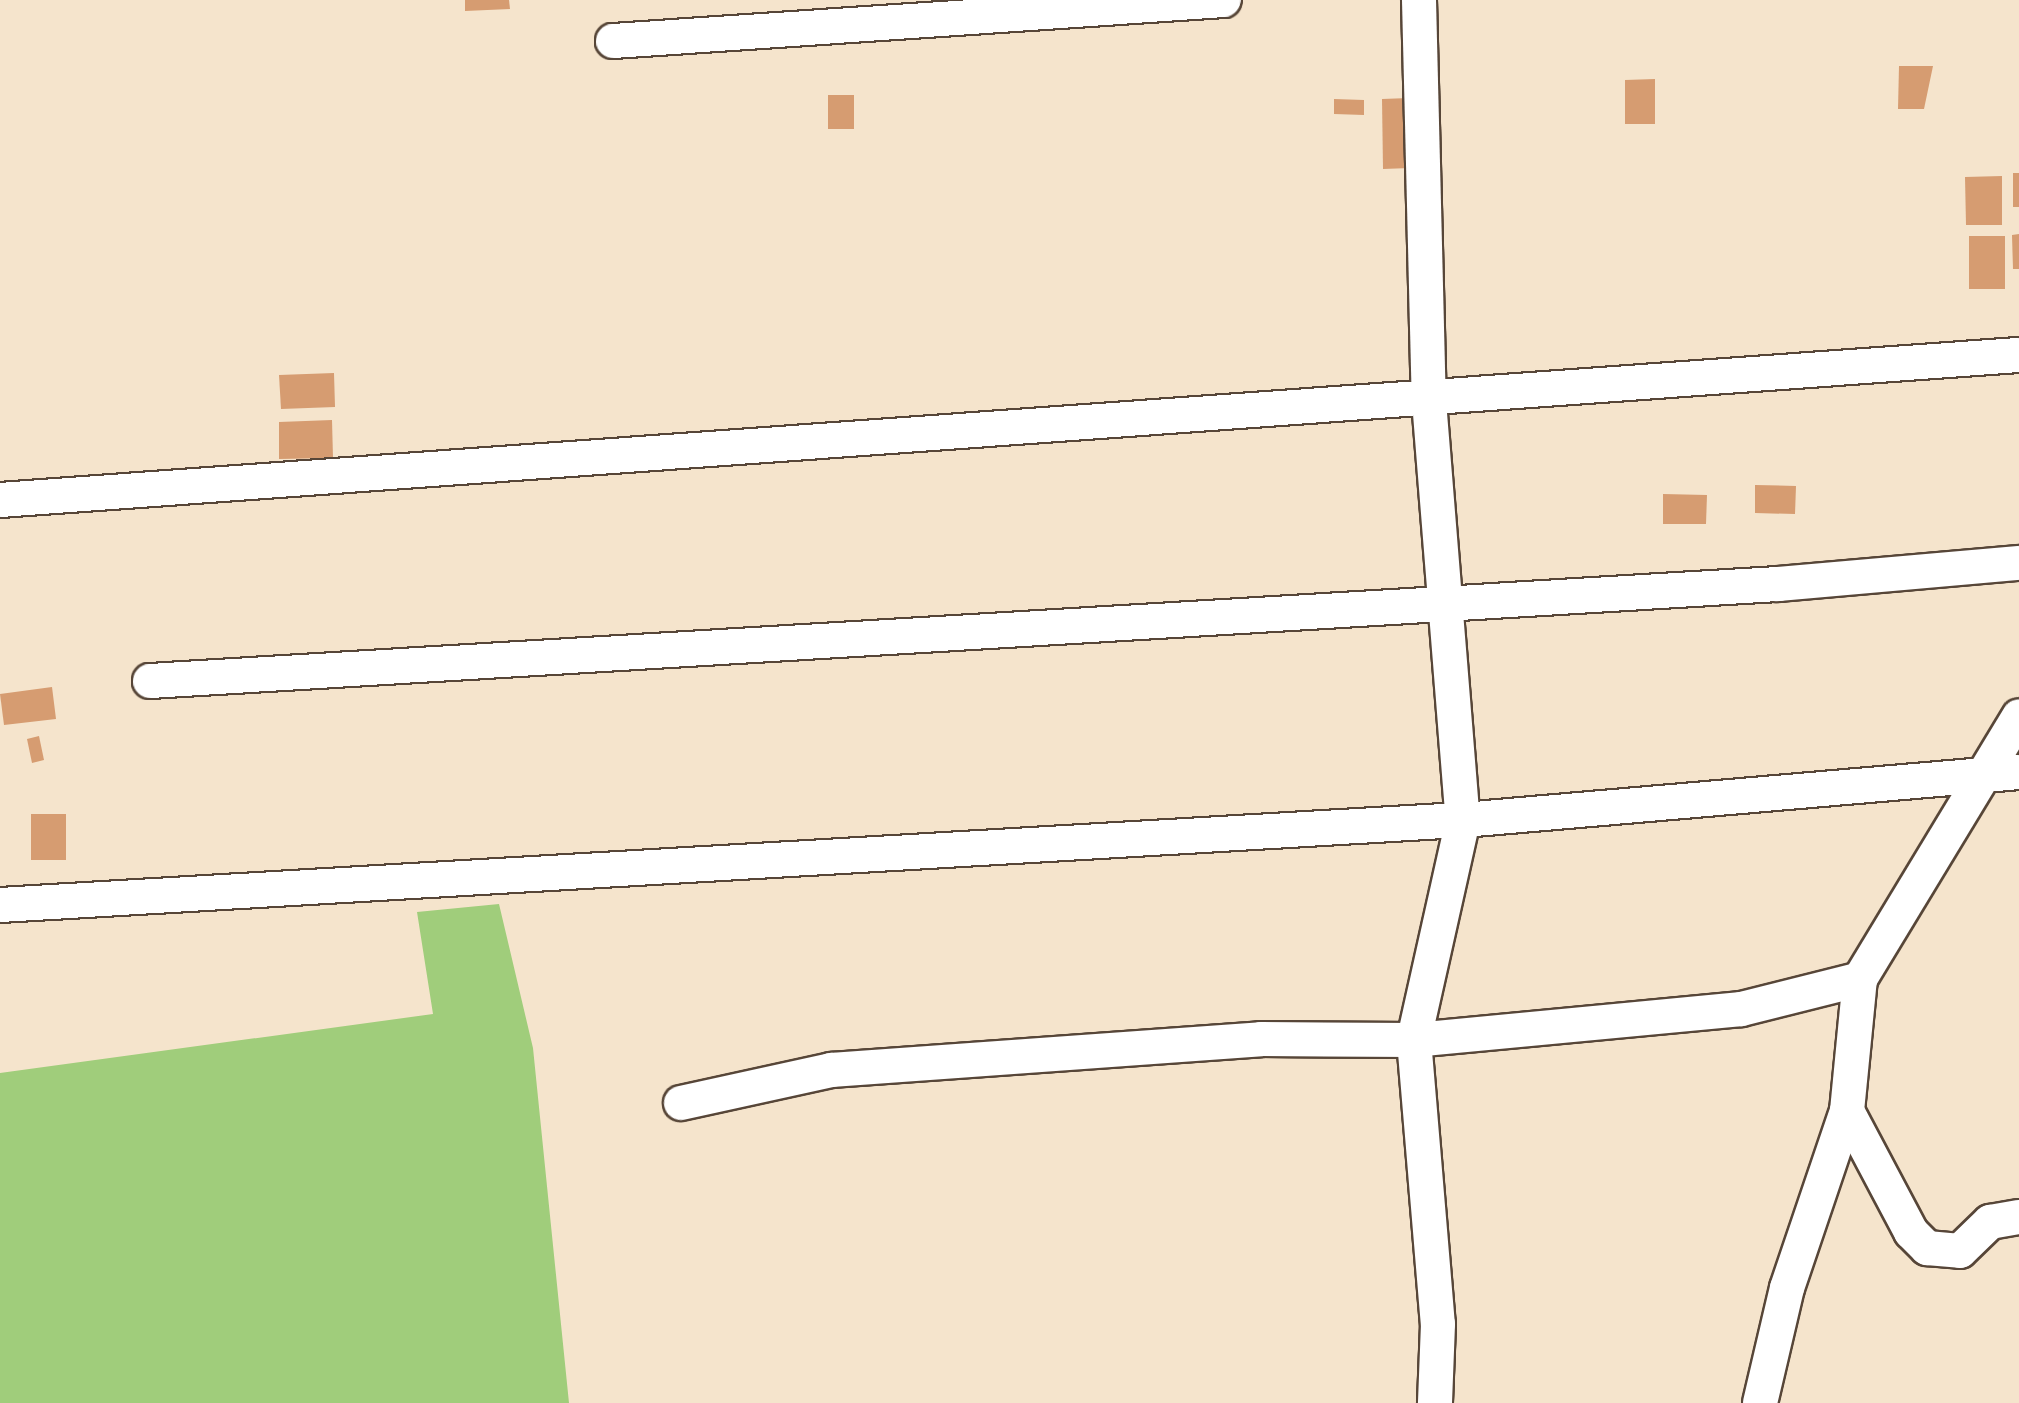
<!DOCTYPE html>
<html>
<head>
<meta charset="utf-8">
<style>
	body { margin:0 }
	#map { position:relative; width:2019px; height:1403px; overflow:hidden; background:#f5e4cc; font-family:Mynerve,sans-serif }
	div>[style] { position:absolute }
	.green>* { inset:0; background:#a0cd7b }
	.building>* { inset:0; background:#d69c71 }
	.roads { filter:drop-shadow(2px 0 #574638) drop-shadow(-2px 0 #574638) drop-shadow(0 2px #574638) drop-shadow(0 -2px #574638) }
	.minor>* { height:34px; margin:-17px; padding:0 17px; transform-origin:17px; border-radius:17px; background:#fff }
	span { translate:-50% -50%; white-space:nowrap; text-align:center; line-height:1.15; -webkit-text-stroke:7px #fdfcf7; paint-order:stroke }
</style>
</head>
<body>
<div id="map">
	<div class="green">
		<i style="clip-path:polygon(499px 904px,533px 1048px,569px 1403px,0 1403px,0 1073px,433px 1014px,417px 912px)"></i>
	</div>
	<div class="building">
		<i style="clip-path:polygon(465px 0,509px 0,510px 9px,465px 11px)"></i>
		<i style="clip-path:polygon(1899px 66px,1933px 66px,1924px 109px,1898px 109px)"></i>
		<i style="clip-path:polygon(1655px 79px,1655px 124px,1625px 124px,1625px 80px)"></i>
		<i style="clip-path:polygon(828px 95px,854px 95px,854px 129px,828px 129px)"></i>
		<i style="clip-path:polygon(1409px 98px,1410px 168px,1383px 169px,1382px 99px)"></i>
		<i style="clip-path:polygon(1334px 99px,1364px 100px,1364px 115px,1334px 114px)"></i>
		<i style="clip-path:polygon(2013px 173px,2019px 173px,2019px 207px,2013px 207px)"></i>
		<i style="clip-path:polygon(2002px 176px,2002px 225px,1966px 225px,1965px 177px)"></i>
		<i style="clip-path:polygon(2019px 234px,2019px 269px,2013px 269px,2012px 235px)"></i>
		<i style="clip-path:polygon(1969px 236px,2005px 236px,2005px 289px,1969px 289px)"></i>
		<i style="clip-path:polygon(334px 373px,335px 407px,281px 409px,279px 375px)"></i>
		<i style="clip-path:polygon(332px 420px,333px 458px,279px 459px,279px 422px)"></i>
		<i style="clip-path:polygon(1755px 485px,1796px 486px,1795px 514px,1755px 513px)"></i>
		<i style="clip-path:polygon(1663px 494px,1707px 495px,1706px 524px,1663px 524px)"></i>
		<i style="clip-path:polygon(52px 687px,56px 719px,4px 725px,0 694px)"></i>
		<i style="clip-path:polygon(39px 736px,44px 760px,32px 763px,27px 739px)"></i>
		<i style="clip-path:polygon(31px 814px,66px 814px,66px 860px,31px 860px)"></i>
	</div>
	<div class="roads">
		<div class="minor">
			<i style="left:1419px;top:0;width:401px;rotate:88.6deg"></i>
			<i style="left:1429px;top:401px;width:420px;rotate:85.4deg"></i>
			<i style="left:1463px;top:820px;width:225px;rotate:102.6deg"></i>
			<i style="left:1414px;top:1040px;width:285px;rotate:85.2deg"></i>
			<i style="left:1438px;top:1324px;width:79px;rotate:92.2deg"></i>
			<i style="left:613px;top:41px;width:612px;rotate:-3.84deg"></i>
			<i style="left:0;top:500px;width:2024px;rotate:-4.11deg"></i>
			<i style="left:150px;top:681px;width:1631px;rotate:-3.41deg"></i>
			<i style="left:1778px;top:584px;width:242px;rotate:-5deg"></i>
			<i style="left:0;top:905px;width:1465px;rotate:-3.33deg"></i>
			<i style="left:1463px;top:820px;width:558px;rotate:-4.93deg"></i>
			<i style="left:681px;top:1103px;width:154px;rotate:-12.4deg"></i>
			<i style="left:831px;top:1070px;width:431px;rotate:-4.1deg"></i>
			<i style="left:1261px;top:1039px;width:153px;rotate:0.4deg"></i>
			<i style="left:1414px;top:1040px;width:328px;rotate:-5.4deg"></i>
			<i style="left:1741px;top:1009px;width:123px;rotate:-14.1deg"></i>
			<i style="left:1847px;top:1111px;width:137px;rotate:62.1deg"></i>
			<i style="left:1911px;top:1232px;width:23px;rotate:45deg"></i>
			<i style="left:1927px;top:1248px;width:33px;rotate:5deg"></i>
			<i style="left:1960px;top:1251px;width:42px;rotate:-44deg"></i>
			<i style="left:1990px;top:1222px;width:29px;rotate:-10deg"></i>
			<i style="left:1760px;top:1403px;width:118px;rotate:-76.8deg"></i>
			<i style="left:1787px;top:1288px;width:187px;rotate:-71.3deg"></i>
			<i style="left:1847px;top:1111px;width:133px;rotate:-84.4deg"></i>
			<i style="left:1860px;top:979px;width:307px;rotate:-58.8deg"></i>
		</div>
	</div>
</div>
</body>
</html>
